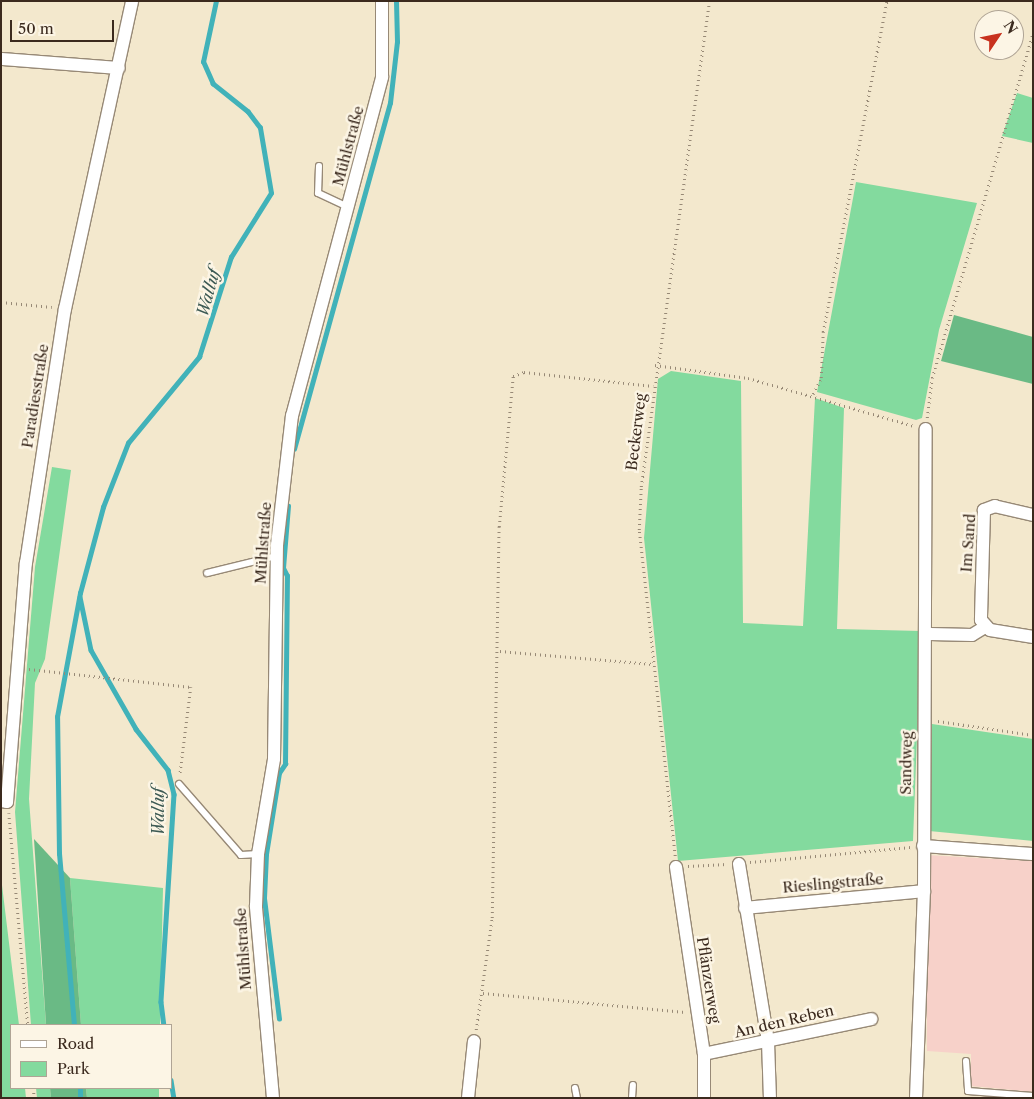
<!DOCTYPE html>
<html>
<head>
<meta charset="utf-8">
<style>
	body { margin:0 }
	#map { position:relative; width:1034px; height:1099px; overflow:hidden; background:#f3e8cd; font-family:"Libre Caslon Text",serif }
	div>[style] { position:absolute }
	.built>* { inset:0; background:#f7d1c9 }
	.green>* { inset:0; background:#83da9e }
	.forest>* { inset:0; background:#6aba85 }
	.stream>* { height:4.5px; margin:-2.25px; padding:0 2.25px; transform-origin:2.25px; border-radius:2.25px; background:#41b2b9 }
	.path>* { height:2.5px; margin-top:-1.25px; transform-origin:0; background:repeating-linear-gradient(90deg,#978976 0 1px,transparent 0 5px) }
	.roads { filter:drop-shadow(1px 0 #978976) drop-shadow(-1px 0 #978976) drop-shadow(0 1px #978976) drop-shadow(0 -1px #978976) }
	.service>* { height:6px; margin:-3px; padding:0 3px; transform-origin:3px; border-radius:3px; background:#fff }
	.minor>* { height:12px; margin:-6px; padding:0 6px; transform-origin:6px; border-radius:6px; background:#fff }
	span { translate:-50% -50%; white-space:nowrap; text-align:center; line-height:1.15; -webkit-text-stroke:5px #fcf5e5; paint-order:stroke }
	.street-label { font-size:15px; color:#3b2a1e }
	.water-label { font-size:16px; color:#3d5a54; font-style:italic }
	.frame { position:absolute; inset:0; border:2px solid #3b2a1e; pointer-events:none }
	.legend { position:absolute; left:10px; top:1024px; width:162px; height:65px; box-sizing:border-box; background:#fcf5e5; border:1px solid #afa495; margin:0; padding:6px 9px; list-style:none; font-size:15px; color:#3b2a1e }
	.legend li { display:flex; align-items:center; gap:10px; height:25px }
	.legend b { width:25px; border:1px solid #afa495 }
	.north { position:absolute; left:974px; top:10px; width:50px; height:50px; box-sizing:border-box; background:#fcf5e5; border:1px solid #afa495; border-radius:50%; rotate:56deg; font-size:14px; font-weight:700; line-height:20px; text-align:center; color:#3b2a1e }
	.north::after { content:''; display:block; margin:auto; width:18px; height:22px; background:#c8321e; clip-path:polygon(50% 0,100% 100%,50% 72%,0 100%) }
	.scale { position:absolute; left:10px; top:20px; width:104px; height:22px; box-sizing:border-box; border:2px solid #3b2a1e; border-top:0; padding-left:6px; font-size:15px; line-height:18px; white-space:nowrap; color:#3b2a1e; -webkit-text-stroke:4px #fcf5e5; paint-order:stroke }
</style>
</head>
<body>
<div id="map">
	<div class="built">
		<i style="clip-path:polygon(926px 855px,1033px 861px,1033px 1092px,971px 1086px,971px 1054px,927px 1051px)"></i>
	</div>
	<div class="green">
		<i style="clip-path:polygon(1017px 93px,1033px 98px,1033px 143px,1002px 136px)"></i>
		<i style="clip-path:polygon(856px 182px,977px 203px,939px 330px,922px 418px,916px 420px,817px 392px)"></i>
		<i style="clip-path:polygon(671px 371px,741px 381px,743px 623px,803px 626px,815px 398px,844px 408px,837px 629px,921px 631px,913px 841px,678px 861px,644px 538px,658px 379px)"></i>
		<i style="clip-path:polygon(52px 467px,71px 470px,45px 659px,35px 683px,29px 799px,46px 1025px,31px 1025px,15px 812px,35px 567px)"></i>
		<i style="clip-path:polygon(932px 724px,1033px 739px,1033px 841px,929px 831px)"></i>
		<i style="clip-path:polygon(1px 877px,19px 1025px,11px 1025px,11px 1088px,25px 1088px,26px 1098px,1px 1098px)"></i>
		<i style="clip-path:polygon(70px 878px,163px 888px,160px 1025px,81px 1025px)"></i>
		<i style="clip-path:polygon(36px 1088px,50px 1088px,51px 1098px,37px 1098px)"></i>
		<i style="clip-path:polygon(86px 1088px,159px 1088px,159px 1098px,87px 1098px)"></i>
	</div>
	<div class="forest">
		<i style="clip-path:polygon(954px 315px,1033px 337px,1033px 384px,941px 361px)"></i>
		<i style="clip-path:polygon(34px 839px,70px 878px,81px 1025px,46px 1025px)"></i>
		<i style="clip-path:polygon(50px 1088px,86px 1088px,87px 1098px,51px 1098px)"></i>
	</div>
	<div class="stream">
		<i style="left:294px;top:449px;width:359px;rotate:-74.5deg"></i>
		<i style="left:390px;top:103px;width:61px;rotate:-83.5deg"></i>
		<i style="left:397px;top:42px;width:41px;rotate:-91.4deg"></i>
		<i style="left:80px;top:597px;width:54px;rotate:78.3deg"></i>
		<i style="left:91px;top:650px;width:91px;rotate:60.3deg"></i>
		<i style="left:136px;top:729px;width:52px;rotate:52deg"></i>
		<i style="left:168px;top:770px;width:25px;rotate:76deg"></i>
		<i style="left:174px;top:794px;width:208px;rotate:93.6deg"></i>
		<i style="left:161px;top:1002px;width:23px;rotate:83deg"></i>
		<i style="left:279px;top:1019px;width:122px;rotate:-97.1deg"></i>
		<i style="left:264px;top:898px;width:44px;rotate:-87.4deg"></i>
		<i style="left:266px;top:854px;width:82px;rotate:-80.9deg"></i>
		<i style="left:279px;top:773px;width:11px;rotate:-56deg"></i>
		<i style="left:285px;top:764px;width:188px;rotate:-89.4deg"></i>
		<i style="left:287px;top:576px;width:9px;rotate:-117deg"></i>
		<i style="left:283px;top:568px;width:62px;rotate:-85.4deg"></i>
		<i style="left:74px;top:1025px;width:172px;rotate:-95deg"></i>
		<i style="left:59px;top:854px;width:137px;rotate:-90.8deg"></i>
		<i style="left:57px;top:717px;width:126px;rotate:-79.5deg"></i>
		<i style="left:80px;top:593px;width:89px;rotate:-75deg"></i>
		<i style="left:103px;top:507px;width:69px;rotate:-68.7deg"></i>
		<i style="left:128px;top:443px;width:112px;rotate:-50.5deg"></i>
		<i style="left:199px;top:357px;width:105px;rotate:-72.3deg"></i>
		<i style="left:231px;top:257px;width:75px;rotate:-58deg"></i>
		<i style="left:271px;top:193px;width:66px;rotate:-99.6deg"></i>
		<i style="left:260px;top:128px;width:20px;rotate:-127deg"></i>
		<i style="left:248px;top:112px;width:45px;rotate:-141.3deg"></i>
		<i style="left:213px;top:84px;width:24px;rotate:-114deg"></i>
		<i style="left:203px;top:62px;width:62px;rotate:-78deg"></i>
		<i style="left:171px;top:1080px;width:18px;rotate:81deg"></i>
		<i style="left:80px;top:1098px;width:10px;rotate:-90deg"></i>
	</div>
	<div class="path">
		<i style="left:1px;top:302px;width:51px;rotate:5.6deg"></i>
		<i style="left:655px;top:365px;width:94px;rotate:8deg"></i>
		<i style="left:748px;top:378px;width:173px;rotate:16.1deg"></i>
		<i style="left:813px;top:394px;width:18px;rotate:-63deg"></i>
		<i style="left:821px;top:378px;width:46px;rotate:-87.5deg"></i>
		<i style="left:823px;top:332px;width:337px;rotate:-79.1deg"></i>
		<i style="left:927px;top:418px;width:40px;rotate:-82.9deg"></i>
		<i style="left:932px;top:378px;width:360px;rotate:-73.7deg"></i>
		<i style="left:500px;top:651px;width:153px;rotate:4.9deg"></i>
		<i style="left:29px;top:669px;width:163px;rotate:6.3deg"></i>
		<i style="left:191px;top:687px;width:89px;rotate:97.1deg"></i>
		<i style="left:938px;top:721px;width:96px;rotate:8.4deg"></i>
		<i style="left:9px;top:813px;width:213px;rotate:84.9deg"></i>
		<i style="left:675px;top:856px;width:328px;rotate:-96.3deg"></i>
		<i style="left:639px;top:530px;width:43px;rotate:-87.3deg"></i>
		<i style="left:641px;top:487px;width:491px;rotate:-82deg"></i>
		<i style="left:750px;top:862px;width:162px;rotate:-5.3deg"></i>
		<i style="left:688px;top:866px;width:39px;rotate:-3deg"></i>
		<i style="left:483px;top:993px;width:203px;rotate:5.4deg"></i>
		<i style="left:476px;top:1030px;width:113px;rotate:-81.9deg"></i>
		<i style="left:492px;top:918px;width:391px;rotate:-89deg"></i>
		<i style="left:499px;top:527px;width:152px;rotate:-84.7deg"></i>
		<i style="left:513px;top:376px;width:12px;rotate:-20deg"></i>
		<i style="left:524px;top:372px;width:130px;rotate:6.2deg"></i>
		<i style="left:34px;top:1088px;width:10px;rotate:90deg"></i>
	</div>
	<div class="roads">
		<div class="service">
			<i style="left:319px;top:166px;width:27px;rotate:92deg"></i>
			<i style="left:318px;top:193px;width:33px;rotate:25deg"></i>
			<i style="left:207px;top:573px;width:71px;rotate:-13.8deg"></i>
			<i style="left:179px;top:784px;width:94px;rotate:48.9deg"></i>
			<i style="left:241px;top:855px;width:17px;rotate:-3deg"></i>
			<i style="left:966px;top:1061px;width:30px;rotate:86deg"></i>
			<i style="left:968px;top:1091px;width:65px;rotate:4.4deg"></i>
			<i style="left:575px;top:1088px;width:10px;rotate:79deg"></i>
			<i style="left:632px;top:1098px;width:13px;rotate:-86deg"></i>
		</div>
		<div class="minor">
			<i style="left:1px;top:59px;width:118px;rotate:4.4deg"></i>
			<i style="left:1033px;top:515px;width:39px;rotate:-167deg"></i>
			<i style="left:995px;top:506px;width:12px;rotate:160deg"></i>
			<i style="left:984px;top:510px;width:110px;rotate:91.6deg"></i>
			<i style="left:981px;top:620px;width:13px;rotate:48deg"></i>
			<i style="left:990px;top:630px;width:44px;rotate:9.2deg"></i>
			<i style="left:930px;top:634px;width:42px;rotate:1.4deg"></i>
			<i style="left:972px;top:635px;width:15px;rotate:-32deg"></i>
			<i style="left:1px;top:801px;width:6px;rotate:9deg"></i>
			<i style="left:7px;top:802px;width:240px;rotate:-85.5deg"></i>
			<i style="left:26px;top:563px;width:257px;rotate:-81.3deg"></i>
			<i style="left:65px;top:309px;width:315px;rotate:-77.7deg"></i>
			<i style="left:923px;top:846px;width:110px;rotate:4.2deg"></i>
			<i style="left:739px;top:864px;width:180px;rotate:80.7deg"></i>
			<i style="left:768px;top:1042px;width:56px;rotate:88deg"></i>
			<i style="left:676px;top:867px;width:189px;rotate:81.5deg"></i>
			<i style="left:704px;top:1054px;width:44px;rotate:90deg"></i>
			<i style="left:745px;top:908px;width:180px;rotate:-5.4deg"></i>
			<i style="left:704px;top:1054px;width:171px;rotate:-11.8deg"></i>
			<i style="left:273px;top:1098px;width:193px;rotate:-95.1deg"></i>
			<i style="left:256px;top:906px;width:52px;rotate:-87.8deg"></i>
			<i style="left:258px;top:854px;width:96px;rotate:-80.4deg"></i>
			<i style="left:274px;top:759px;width:214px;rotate:-89.2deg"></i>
			<i style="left:277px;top:545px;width:130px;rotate:-83.4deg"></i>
			<i style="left:292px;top:416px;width:351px;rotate:-75.1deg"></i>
			<i style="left:382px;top:77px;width:76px;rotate:-90deg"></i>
			<i style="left:468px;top:1098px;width:57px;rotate:-84deg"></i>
			<i style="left:916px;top:1098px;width:207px;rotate:-87.8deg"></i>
			<i style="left:924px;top:891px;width:462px;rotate:-89.8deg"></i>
		</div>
	</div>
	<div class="street-label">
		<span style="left:348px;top:146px;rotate:-75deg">Mühlstraße</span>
		<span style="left:35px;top:396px;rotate:-81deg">Paradiesstraße</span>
		<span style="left:636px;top:432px;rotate:-83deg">Beckerweg</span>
		<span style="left:263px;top:543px;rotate:-86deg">Mühlstraße</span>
		<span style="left:968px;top:543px;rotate:-86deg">Im Sand</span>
		<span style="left:906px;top:763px;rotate:-89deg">Sandweg</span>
		<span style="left:833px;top:883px;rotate:-5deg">Rieslingstraße</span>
		<span style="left:243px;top:949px;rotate:-94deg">Mühlstraße</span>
		<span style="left:709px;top:980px;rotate:81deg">Pflänzerweg</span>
		<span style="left:784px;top:1021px;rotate:-13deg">An den Reben</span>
	</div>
	<div class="water-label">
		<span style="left:208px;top:293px;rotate:-75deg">Walluf</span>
		<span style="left:158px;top:812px;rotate:-90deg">Walluf</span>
	</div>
	<div class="frame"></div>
	<ul class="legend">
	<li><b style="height:6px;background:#fff"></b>Road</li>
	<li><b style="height:14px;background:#83da9e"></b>Park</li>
	</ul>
	<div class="north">N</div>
	<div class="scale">50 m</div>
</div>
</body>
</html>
